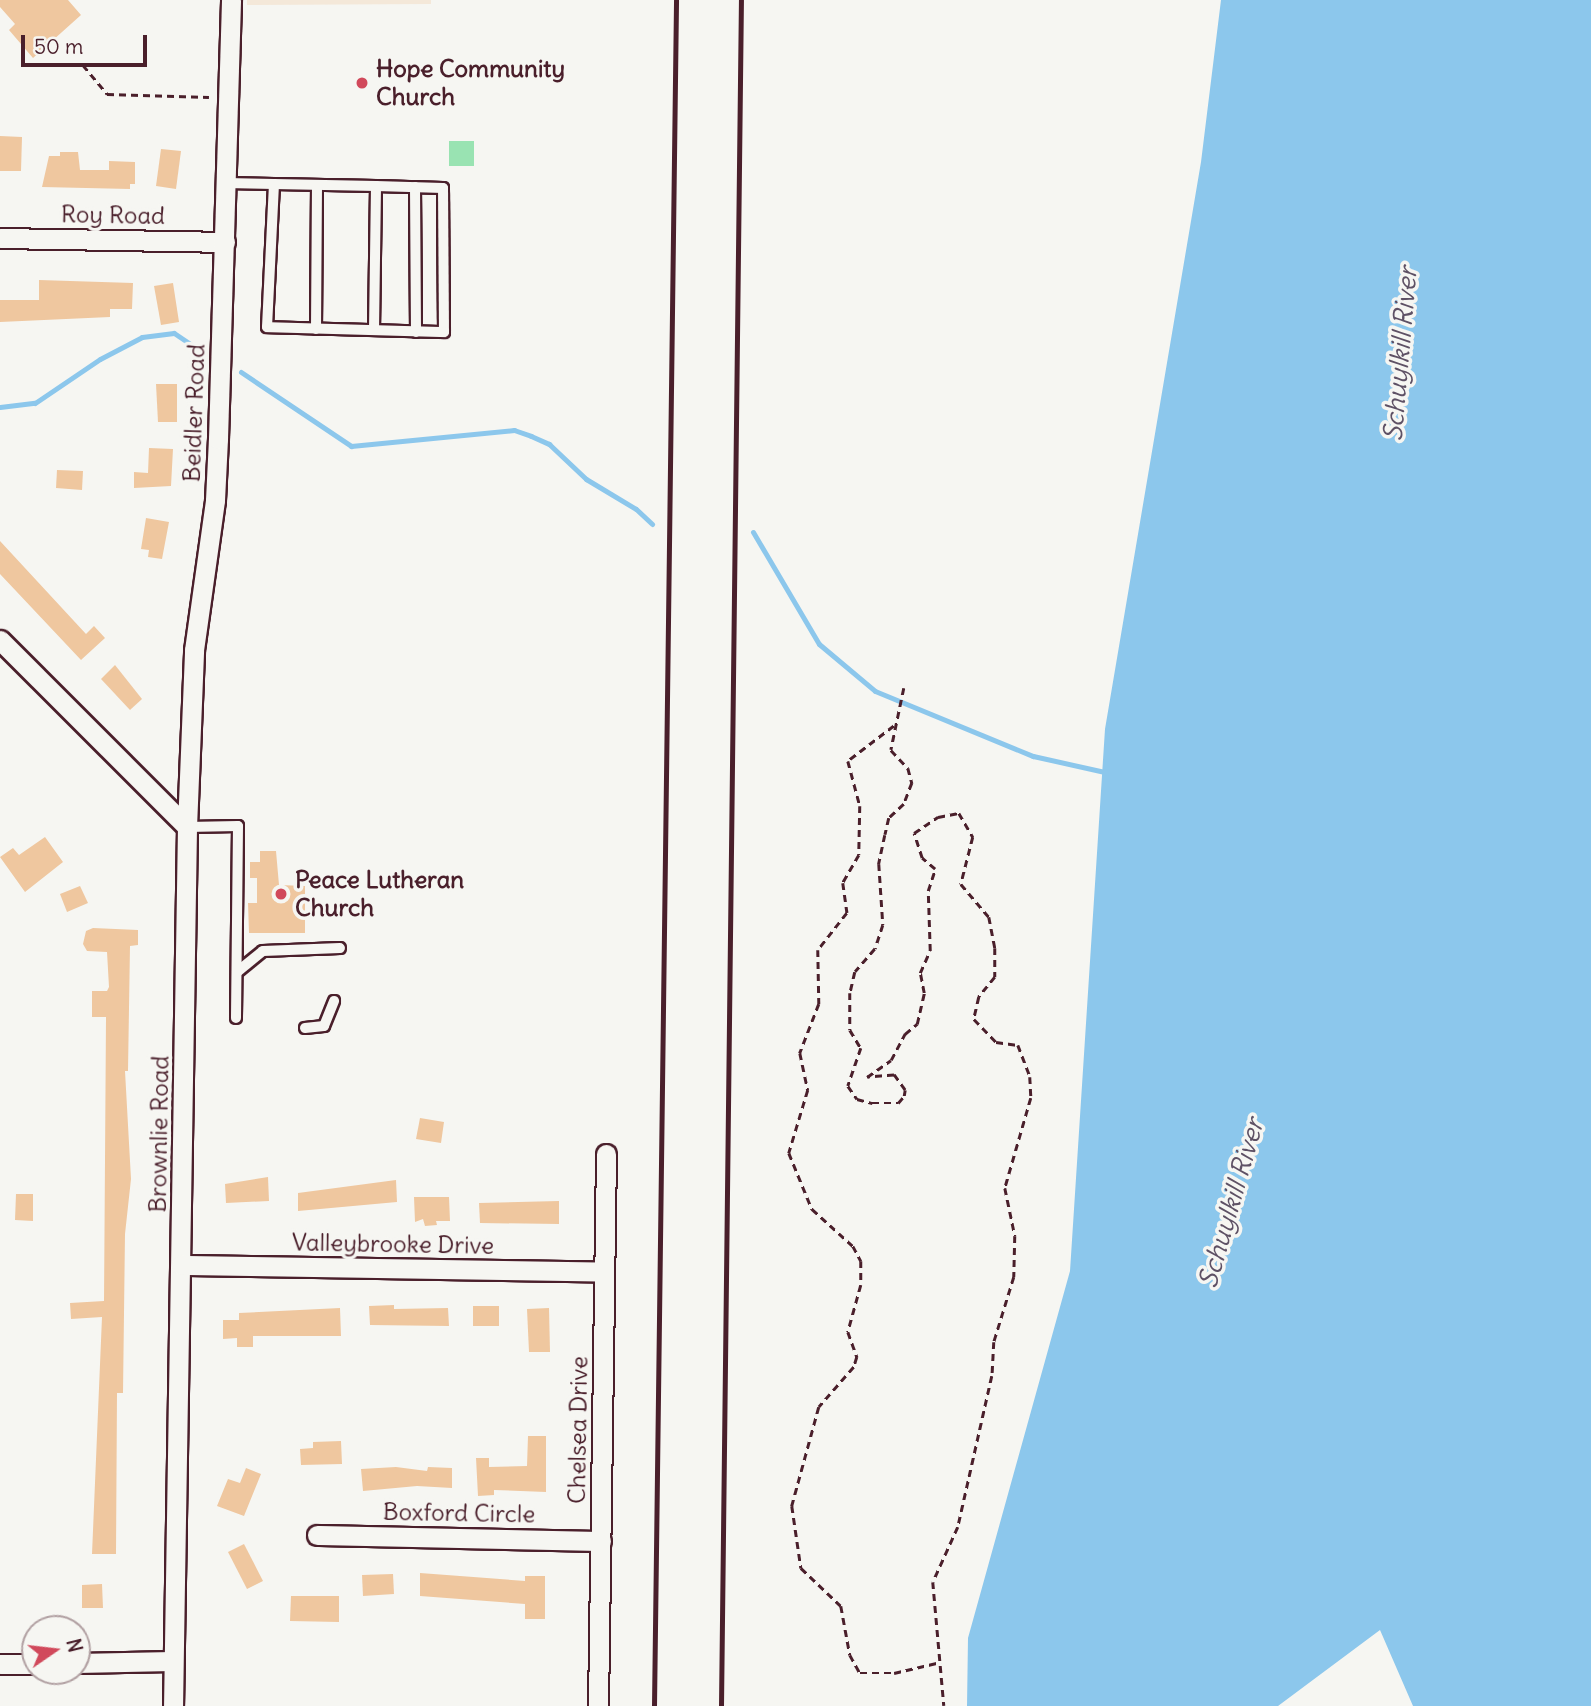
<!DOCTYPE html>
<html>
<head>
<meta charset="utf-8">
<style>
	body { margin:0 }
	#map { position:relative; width:1591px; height:1706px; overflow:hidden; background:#f6f6f2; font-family:Delius,sans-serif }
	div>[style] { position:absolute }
	.built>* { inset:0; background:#f4e8d9 }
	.green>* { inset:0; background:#99e3b2 }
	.water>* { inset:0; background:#8cc7ec }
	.stream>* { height:5px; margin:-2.5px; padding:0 2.5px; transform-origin:2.5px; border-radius:2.5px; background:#8cc7ec }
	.building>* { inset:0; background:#efc79f }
	.path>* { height:2.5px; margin-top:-1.25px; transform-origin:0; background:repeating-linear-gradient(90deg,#4a1f2b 0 7px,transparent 0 12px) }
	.roads { filter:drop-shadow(2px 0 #4a1f2b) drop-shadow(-2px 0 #4a1f2b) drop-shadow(0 2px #4a1f2b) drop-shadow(0 -2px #4a1f2b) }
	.lane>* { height:10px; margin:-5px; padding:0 5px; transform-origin:5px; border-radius:5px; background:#f6f6f2 }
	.street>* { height:19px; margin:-9.5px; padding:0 9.5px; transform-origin:9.5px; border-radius:9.5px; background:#f6f6f2 }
	.rail>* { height:5px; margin:-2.5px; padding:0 2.5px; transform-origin:2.5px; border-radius:2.5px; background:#4a1f2b }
	.dots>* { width:19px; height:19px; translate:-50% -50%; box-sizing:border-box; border:4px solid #f6f6f2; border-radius:50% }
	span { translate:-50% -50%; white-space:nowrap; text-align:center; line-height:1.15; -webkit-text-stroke:7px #f6f6f2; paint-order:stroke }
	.poi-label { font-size:24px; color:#4a1f2b; font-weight:700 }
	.left { translate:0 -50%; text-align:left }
	.street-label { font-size:24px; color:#4a1f2b }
	.water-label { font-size:26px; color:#5e5165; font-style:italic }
	.north { position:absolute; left:21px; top:1615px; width:70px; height:70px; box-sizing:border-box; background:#f6f6f2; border:2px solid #b1a0a2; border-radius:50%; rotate:76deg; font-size:19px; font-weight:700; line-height:28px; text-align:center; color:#4a1f2b }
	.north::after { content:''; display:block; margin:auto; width:24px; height:32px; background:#d1495b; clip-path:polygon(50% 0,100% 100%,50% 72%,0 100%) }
	.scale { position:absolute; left:21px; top:35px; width:126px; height:32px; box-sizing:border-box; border:4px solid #4a1f2b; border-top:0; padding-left:9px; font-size:21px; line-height:24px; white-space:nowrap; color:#4a1f2b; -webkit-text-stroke:5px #f6f6f2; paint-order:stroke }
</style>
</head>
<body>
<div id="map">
	<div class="built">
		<i style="clip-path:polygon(247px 0,431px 0,431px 4px,247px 5px)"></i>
	</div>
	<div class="green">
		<i style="clip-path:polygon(449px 141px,474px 141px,474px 166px,449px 166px)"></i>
	</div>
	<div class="water">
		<i style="clip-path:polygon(1221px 0,1591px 0,1591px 1706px,1413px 1706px,1380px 1630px,1278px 1706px,967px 1706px,968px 1638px,1070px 1271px,1105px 729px,1201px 162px)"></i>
	</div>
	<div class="stream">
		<i style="left:241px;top:372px;width:133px;rotate:33.9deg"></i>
		<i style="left:351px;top:446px;width:164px;rotate:-5.6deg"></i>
		<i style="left:514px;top:430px;width:18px;rotate:19deg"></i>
		<i style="left:531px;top:436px;width:20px;rotate:24deg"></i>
		<i style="left:549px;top:444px;width:51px;rotate:43.4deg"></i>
		<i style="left:586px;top:479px;width:58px;rotate:31deg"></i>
		<i style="left:636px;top:509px;width:22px;rotate:43deg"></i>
		<i style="left:0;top:407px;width:35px;rotate:-7deg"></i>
		<i style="left:35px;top:403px;width:78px;rotate:-34.1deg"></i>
		<i style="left:100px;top:359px;width:47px;rotate:-27.6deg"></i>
		<i style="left:142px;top:337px;width:32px;rotate:-7deg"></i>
		<i style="left:174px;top:333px;width:29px;rotate:34deg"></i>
		<i style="left:753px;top:532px;width:130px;rotate:59.5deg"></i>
		<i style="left:819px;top:644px;width:73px;rotate:40deg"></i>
		<i style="left:875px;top:691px;width:171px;rotate:22.4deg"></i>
		<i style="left:1033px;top:756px;width:78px;rotate:12.6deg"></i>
	</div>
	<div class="building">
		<i style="clip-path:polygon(0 0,68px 0,81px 15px,33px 58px,9px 30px,15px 24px,0 7px)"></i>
		<i style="clip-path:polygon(0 136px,22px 137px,21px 171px,0 171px)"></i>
		<i style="clip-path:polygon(161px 149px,181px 151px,176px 189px,156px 186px)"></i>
		<i style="clip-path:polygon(60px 152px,78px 152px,80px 170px,109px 170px,109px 161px,135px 162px,135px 184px,130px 184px,130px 189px,42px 187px,49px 156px,60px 156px)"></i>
		<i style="clip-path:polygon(39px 280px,133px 283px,132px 309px,110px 309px,110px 317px,0 322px,0 300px,39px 300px)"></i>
		<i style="clip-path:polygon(173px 283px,179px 322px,161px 325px,154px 286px)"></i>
		<i style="clip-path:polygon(156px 384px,177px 384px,177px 422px,158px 422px)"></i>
		<i style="clip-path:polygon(149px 448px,173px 449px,171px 486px,134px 488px,134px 472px,148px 473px)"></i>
		<i style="clip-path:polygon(57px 470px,83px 471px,82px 490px,56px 488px)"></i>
		<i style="clip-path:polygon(146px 518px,169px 522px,162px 559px,148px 557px,149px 550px,141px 549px)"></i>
		<i style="clip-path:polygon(0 541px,86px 634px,94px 626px,105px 638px,81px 660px,0 574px)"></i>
		<i style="clip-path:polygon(115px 665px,142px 699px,130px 710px,101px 679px)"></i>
		<i style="clip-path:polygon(45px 837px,63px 862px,25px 892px,0 857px,13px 848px,19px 855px)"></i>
		<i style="clip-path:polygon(260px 851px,276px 851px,279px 885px,305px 886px,305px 933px,249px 933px,248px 903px,257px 903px,257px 878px,250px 878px,250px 862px,260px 862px)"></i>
		<i style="clip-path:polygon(80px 886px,88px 903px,67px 912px,60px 894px)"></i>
		<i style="clip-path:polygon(93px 928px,138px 930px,138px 945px,130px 946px,128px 1071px,125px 1071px,131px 1179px,125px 1234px,123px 1393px,117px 1393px,116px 1554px,92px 1554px,102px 1317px,71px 1319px,70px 1303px,104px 1301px,106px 1017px,92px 1017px,92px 991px,107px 991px,109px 987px,107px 952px,87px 951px,83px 944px,86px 931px)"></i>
		<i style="clip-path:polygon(420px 1118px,444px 1122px,441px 1143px,416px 1139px)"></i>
		<i style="clip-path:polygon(268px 1177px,269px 1201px,226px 1203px,225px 1184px)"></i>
		<i style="clip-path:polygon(396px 1180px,397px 1202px,298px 1211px,298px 1193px)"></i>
		<i style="clip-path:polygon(16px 1194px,33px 1194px,33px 1221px,15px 1220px)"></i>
		<i style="clip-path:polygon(414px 1197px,449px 1197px,450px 1221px,436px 1221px,437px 1225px,425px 1226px,423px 1219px,415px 1222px)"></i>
		<i style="clip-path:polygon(559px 1201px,559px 1224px,480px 1223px,479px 1203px)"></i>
		<i style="clip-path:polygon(394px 1305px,394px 1309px,448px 1308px,449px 1326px,370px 1325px,369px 1306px)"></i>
		<i style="clip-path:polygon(473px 1306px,499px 1306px,499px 1326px,473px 1326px)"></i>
		<i style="clip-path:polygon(340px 1308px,341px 1336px,253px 1336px,253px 1347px,237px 1347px,237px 1338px,223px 1339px,223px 1320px,239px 1320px,239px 1313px)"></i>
		<i style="clip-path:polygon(549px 1308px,550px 1352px,529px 1352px,527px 1309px)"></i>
		<i style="clip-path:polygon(528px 1436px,546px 1436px,546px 1492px,494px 1490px,494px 1495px,478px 1496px,476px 1458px,489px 1458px,489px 1467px,527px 1466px)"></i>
		<i style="clip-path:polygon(341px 1441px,342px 1464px,301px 1465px,300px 1449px,313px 1448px,313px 1442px)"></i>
		<i style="clip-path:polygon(396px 1467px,427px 1471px,428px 1467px,452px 1468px,452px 1488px,417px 1486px,363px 1491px,361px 1469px)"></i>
		<i style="clip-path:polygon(246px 1468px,261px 1474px,244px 1516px,217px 1506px,228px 1479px,240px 1483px)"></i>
		<i style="clip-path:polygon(244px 1544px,263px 1581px,247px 1589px,228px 1552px)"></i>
		<i style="clip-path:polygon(420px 1573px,525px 1581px,525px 1576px,545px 1576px,545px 1619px,525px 1619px,525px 1604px,420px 1596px)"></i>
		<i style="clip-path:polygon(393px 1574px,394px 1594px,363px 1596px,362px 1575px)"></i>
		<i style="clip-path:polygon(102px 1584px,103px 1608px,82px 1608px,82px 1585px)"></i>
		<i style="clip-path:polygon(291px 1596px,339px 1596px,339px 1622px,290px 1621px)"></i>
	</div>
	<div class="path">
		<i style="left:83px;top:65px;width:38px;rotate:50deg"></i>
		<i style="left:107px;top:94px;width:102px;rotate:1.7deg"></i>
		<i style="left:904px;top:688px;width:63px;rotate:101.8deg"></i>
		<i style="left:891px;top:750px;width:25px;rotate:47deg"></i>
		<i style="left:908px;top:768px;width:16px;rotate:75deg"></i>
		<i style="left:912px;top:783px;width:22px;rotate:111deg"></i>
		<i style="left:904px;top:804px;width:21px;rotate:137deg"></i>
		<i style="left:889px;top:818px;width:17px;rotate:103deg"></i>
		<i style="left:885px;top:835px;width:30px;rotate:102deg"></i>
		<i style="left:879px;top:864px;width:61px;rotate:86.2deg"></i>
		<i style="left:883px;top:925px;width:25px;rotate:108deg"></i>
		<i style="left:875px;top:949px;width:30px;rotate:131deg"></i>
		<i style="left:855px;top:972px;width:22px;rotate:103deg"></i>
		<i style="left:850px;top:993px;width:37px;rotate:90deg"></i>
		<i style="left:850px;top:1030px;width:21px;rotate:59deg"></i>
		<i style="left:861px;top:1048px;width:40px;rotate:108.9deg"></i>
		<i style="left:848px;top:1086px;width:16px;rotate:55deg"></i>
		<i style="left:857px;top:1099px;width:16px;rotate:15deg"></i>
		<i style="left:872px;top:1103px;width:26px"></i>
		<i style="left:898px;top:1103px;width:9px;rotate:-49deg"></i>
		<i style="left:904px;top:1096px;width:6px;rotate:-81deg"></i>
		<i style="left:905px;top:1090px;width:19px;rotate:-126deg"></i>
		<i style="left:894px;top:1075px;width:27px;rotate:176deg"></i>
		<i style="left:867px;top:1077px;width:29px;rotate:-35deg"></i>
		<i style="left:891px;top:1060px;width:30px;rotate:-62deg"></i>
		<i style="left:905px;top:1034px;width:16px;rotate:-40deg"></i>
		<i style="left:917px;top:1024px;width:32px;rotate:-77deg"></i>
		<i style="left:924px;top:993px;width:20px;rotate:-101deg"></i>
		<i style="left:920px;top:973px;width:24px;rotate:-66deg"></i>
		<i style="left:930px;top:951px;width:60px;rotate:-91.9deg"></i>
		<i style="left:928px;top:891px;width:23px;rotate:-72deg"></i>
		<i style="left:935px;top:869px;width:17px;rotate:-140deg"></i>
		<i style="left:922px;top:858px;width:26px;rotate:-108deg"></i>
		<i style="left:914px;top:833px;width:29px;rotate:-34deg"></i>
		<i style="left:938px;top:817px;width:21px;rotate:-11deg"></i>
		<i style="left:959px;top:813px;width:28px;rotate:60deg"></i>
		<i style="left:973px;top:837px;width:49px;rotate:104.3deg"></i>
		<i style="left:961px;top:884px;width:43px;rotate:49.7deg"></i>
		<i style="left:989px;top:917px;width:32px;rotate:79deg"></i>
		<i style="left:995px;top:948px;width:29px;rotate:90deg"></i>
		<i style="left:995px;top:977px;width:26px;rotate:129deg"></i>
		<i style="left:979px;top:997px;width:23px;rotate:103deg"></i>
		<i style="left:974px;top:1019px;width:32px;rotate:46deg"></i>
		<i style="left:996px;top:1042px;width:22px;rotate:8deg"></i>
		<i style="left:1018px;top:1045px;width:34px;rotate:69deg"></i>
		<i style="left:1030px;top:1077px;width:21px;rotate:87deg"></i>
		<i style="left:1031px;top:1098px;width:94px;rotate:106.1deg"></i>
		<i style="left:1005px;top:1188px;width:49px;rotate:78.2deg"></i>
		<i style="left:1015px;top:1236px;width:41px;rotate:91.4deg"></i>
		<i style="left:1014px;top:1277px;width:68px;rotate:107.1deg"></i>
		<i style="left:994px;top:1342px;width:34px;rotate:93deg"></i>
		<i style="left:992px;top:1376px;width:155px;rotate:102.7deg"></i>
		<i style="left:958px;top:1527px;width:60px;rotate:114.4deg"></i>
		<i style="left:933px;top:1582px;width:124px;rotate:84.9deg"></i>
		<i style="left:894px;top:726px;width:58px;rotate:142.7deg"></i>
		<i style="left:848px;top:761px;width:47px;rotate:75.1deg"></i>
		<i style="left:860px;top:806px;width:49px;rotate:91.2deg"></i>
		<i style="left:859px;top:855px;width:32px;rotate:120deg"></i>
		<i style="left:843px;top:883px;width:30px;rotate:82deg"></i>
		<i style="left:847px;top:913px;width:47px;rotate:128.1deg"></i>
		<i style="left:818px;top:950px;width:54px;rotate:88.9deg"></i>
		<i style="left:819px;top:1004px;width:53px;rotate:111.2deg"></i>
		<i style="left:800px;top:1053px;width:38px;rotate:78deg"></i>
		<i style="left:808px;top:1090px;width:66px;rotate:106.8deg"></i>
		<i style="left:789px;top:1153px;width:61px;rotate:67.7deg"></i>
		<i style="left:812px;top:1209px;width:55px;rotate:42.1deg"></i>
		<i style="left:853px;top:1246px;width:17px;rotate:62deg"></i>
		<i style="left:861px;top:1261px;width:24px;rotate:90deg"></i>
		<i style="left:861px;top:1285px;width:49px;rotate:105.5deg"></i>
		<i style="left:848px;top:1332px;width:27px;rotate:70deg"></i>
		<i style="left:857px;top:1357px;width:10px;rotate:107deg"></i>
		<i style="left:854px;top:1367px;width:53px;rotate:131.2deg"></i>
		<i style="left:819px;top:1407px;width:103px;rotate:105.3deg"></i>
		<i style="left:792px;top:1506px;width:63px;rotate:81.7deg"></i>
		<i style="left:801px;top:1568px;width:55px;rotate:43.5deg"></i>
		<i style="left:841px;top:1606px;width:50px;rotate:79.6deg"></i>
		<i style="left:850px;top:1655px;width:21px;rotate:61deg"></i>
		<i style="left:860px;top:1673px;width:34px"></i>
		<i style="left:894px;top:1673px;width:48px;rotate:-13.2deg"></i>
	</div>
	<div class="roads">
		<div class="lane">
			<i style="left:226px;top:183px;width:48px;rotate:1.2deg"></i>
			<i style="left:274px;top:184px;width:102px;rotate:1.1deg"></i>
			<i style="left:376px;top:186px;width:67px;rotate:1.7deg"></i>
			<i style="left:443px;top:188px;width:144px;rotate:89.6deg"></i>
			<i style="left:444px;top:332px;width:177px;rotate:-178.4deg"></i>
			<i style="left:267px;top:327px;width:143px;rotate:-87.2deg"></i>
			<i style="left:415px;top:187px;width:145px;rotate:89.6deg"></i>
			<i style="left:316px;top:329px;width:144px;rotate:-89.6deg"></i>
			<i style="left:374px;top:330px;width:144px;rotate:-89.2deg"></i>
			<i style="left:187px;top:827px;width:51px;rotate:-1.1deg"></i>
			<i style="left:238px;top:826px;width:192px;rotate:90.6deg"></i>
			<i style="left:237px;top:972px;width:33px;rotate:-39deg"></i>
			<i style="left:263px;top:951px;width:77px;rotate:-2.2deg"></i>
			<i style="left:305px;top:1028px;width:19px;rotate:-6deg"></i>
			<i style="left:324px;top:1026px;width:27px;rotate:-68deg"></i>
		</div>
		<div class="street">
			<i style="left:0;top:238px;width:225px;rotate:1deg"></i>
			<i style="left:0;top:640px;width:264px;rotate:45deg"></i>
			<i style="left:187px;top:827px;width:879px;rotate:90.91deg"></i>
			<i style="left:187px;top:827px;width:177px;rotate:-87.7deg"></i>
			<i style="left:194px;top:650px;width:151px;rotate:-82deg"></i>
			<i style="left:215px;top:500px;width:61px;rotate:-87.2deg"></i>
			<i style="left:218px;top:439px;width:439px;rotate:-88.3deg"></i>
			<i style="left:181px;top:1265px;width:423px;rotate:0.9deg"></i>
			<i style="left:317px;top:1535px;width:284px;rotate:1.2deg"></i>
			<i style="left:77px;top:1663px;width:95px;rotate:-1.2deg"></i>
			<i style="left:0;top:1664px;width:35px"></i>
			<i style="left:598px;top:1706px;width:552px;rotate:-89.17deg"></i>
		</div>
	</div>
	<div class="rail">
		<i style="left:654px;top:1706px;width:1706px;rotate:-89.26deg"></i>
		<i style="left:721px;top:1706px;width:1706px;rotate:-89.33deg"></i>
	</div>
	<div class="dots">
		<i style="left:362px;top:83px;background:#d1495b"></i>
		<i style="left:281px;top:894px;background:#d1495b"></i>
	</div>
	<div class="poi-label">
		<span class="left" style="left:376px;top:83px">Hope Community<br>Church</span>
		<span class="left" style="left:295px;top:894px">Peace Lutheran<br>Church</span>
	</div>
	<div class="street-label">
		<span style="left:113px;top:215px;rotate:1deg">Roy Road</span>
		<span style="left:194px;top:413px;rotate:-88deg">Beidler Road</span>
		<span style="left:159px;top:1134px;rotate:-89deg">Brownlie Road</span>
		<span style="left:393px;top:1244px;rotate:1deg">Valleybrooke Drive</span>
		<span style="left:578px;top:1430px;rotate:-89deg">Chelsea Drive</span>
		<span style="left:459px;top:1513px;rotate:1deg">Boxford Circle</span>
	</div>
	<div class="water-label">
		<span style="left:1400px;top:354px;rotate:-85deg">Schuylkill River</span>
		<span style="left:1231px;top:1203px;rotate:-74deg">Schuylkill River</span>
	</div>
	<div class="north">N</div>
	<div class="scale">50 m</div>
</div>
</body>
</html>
